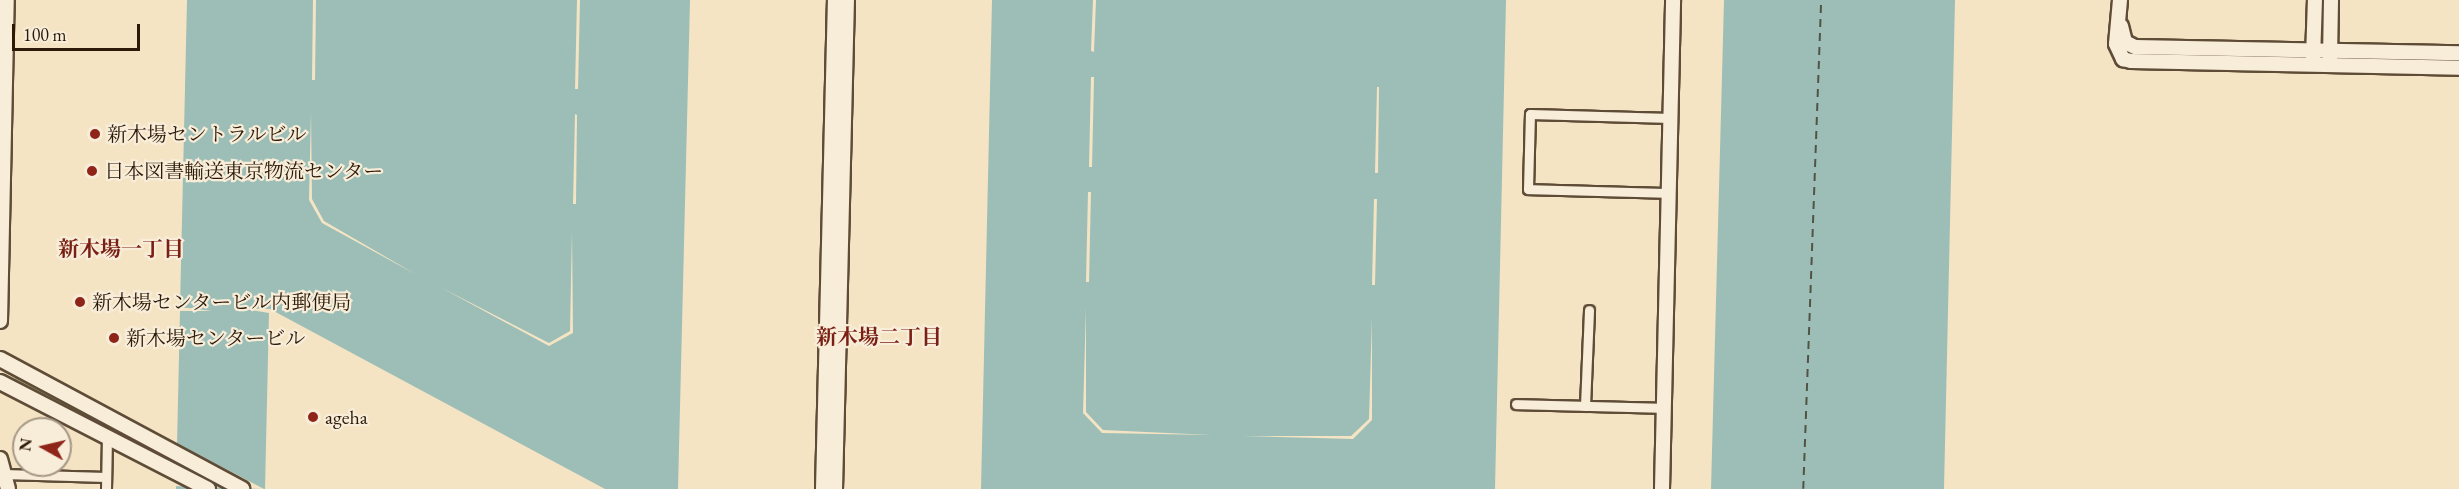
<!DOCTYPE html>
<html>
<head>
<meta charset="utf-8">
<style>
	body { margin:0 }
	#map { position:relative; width:2459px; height:489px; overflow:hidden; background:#f4e4c4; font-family:"EB Garamond","Noto Serif JP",serif }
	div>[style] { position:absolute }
	.green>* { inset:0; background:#bcc493 }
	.water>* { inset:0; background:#9cbeb7 }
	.pier>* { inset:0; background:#f4e4c4 }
	.ferry>* { height:1.5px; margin-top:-0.75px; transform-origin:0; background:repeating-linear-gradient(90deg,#535345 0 8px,transparent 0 14px) }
	.roads { filter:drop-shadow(2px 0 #5e4c37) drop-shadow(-2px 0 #5e4c37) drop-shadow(0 2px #5e4c37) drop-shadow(0 -2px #5e4c37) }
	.street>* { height:9px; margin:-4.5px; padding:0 4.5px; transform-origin:4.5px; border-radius:4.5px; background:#f8edd9 }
	.secondary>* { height:14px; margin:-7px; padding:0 7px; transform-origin:7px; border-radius:7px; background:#f8edd9 }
	.dots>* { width:16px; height:16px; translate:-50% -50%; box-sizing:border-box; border:3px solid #f8edd9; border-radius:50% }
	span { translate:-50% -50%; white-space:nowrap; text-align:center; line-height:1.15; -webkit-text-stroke:4.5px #f8edd9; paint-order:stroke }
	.poi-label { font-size:20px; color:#2c1908 }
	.left { translate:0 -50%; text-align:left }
	.neighbourhood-label { font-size:21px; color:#7a1f14; font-weight:700 }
	.north { position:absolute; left:12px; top:417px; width:60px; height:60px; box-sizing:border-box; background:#f8edd9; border:2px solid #a69885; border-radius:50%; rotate:278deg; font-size:16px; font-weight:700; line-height:24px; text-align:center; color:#2c1908 }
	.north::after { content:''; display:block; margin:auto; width:21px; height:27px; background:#8f2418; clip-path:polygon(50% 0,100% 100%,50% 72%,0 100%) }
	.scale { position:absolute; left:12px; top:24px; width:128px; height:27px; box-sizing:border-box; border:3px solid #2c1908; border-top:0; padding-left:8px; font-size:18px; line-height:21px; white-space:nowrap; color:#2c1908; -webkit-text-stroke:4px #f8edd9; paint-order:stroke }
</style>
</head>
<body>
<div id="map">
	<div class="green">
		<i style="clip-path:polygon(15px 377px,71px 405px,119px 432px,15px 380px)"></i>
	</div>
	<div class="water">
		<i style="clip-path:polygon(187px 0,690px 0,678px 489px,605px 489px,270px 309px,238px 308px,269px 313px,265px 489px,176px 489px,180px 311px,212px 311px,180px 307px)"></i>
		<i style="clip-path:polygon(992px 0,1506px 0,1495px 489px,981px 489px)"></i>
		<i style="clip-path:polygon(1724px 0,1955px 0,1944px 489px,1711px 489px)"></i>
	</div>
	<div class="pier">
		<i style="clip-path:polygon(313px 0,316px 0,315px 80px,312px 80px)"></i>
		<i style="clip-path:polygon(577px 0,580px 0,578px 89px,575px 89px)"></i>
		<i style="clip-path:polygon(1093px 0,1096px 0,1094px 52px,1091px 51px)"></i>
		<i style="clip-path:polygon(1091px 77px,1094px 77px,1092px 167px,1089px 167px)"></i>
		<i style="clip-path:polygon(1377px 87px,1379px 87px,1378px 173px,1375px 173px)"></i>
		<i style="clip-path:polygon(311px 111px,312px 199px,324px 221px,417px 275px,322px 223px,309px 200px)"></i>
		<i style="clip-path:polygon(575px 114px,577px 115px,576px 204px,573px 204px)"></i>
		<i style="clip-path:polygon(1088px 192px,1091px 192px,1089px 282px,1086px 282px)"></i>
		<i style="clip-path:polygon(1374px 199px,1377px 199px,1375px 285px,1372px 285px)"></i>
		<i style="clip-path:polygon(572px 230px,573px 333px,549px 346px,440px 287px,549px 343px,570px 331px)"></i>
		<i style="clip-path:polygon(1086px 307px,1086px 412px,1103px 430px,1211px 435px,1102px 433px,1083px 413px)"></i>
		<i style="clip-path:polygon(1372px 317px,1372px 420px,1353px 439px,1243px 436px,1351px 436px,1369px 419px)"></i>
		<i style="clip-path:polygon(174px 442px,264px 489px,173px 486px)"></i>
	</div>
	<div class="ferry">
		<i style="left:1803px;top:489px;width:489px;rotate:-87.9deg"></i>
	</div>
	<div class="roads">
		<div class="street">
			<i style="left:1669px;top:193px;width:141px;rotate:-178.4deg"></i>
			<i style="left:1528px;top:189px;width:75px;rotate:-88.5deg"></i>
			<i style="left:1530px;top:114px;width:141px;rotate:1.6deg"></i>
			<i style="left:1516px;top:404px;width:148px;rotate:1.5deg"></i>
			<i style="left:1585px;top:406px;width:96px;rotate:-87.6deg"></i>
			<i style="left:3px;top:474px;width:103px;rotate:1.7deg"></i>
			<i style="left:106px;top:489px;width:53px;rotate:-88.9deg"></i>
		</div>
		<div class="secondary">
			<i style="left:2120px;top:0;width:44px;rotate:95.2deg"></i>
			<i style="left:2116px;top:44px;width:17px;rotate:65deg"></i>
			<i style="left:2123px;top:59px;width:8px;rotate:14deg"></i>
			<i style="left:2131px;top:61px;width:328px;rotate:1.2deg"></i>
			<i style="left:2121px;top:26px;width:16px;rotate:76deg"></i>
			<i style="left:2125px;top:42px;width:11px;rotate:27deg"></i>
			<i style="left:2135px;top:47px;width:324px;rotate:1.1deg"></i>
			<i style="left:2330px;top:58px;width:58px;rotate:-89deg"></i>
			<i style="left:2313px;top:59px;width:59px;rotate:-88.1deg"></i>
			<i style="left:0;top:321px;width:321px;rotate:-88.8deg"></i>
			<i style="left:0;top:359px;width:275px;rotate:28.2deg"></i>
			<i style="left:0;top:382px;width:234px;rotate:27.2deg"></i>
			<i style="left:0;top:459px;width:31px;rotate:75deg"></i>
			<i style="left:823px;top:489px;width:489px;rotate:-88.6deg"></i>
			<i style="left:835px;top:489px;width:489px;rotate:-88.6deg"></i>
			<i style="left:1662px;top:489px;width:489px;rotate:-88.7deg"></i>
		</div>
	</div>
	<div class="dots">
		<i style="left:95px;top:134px;background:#8f2418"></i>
		<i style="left:92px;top:171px;background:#8f2418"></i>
		<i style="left:80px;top:302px;background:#8f2418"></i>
		<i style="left:114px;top:338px;background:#8f2418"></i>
		<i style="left:313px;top:417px;background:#8f2418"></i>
	</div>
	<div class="poi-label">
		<span class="left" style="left:107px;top:134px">新木場セントラルビル</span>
		<span class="left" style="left:104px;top:171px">日本図書輸送東京物流センター</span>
		<span class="left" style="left:92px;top:302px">新木場センタービル内郵便局</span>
		<span class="left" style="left:126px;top:338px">新木場センタービル</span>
		<span class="left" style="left:325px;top:417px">ageha</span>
	</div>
	<div class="neighbourhood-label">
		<span style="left:121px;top:249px">新木場一丁目</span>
		<span style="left:879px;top:337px">新木場二丁目</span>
	</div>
	<div class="north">N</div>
	<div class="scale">100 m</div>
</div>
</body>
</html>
